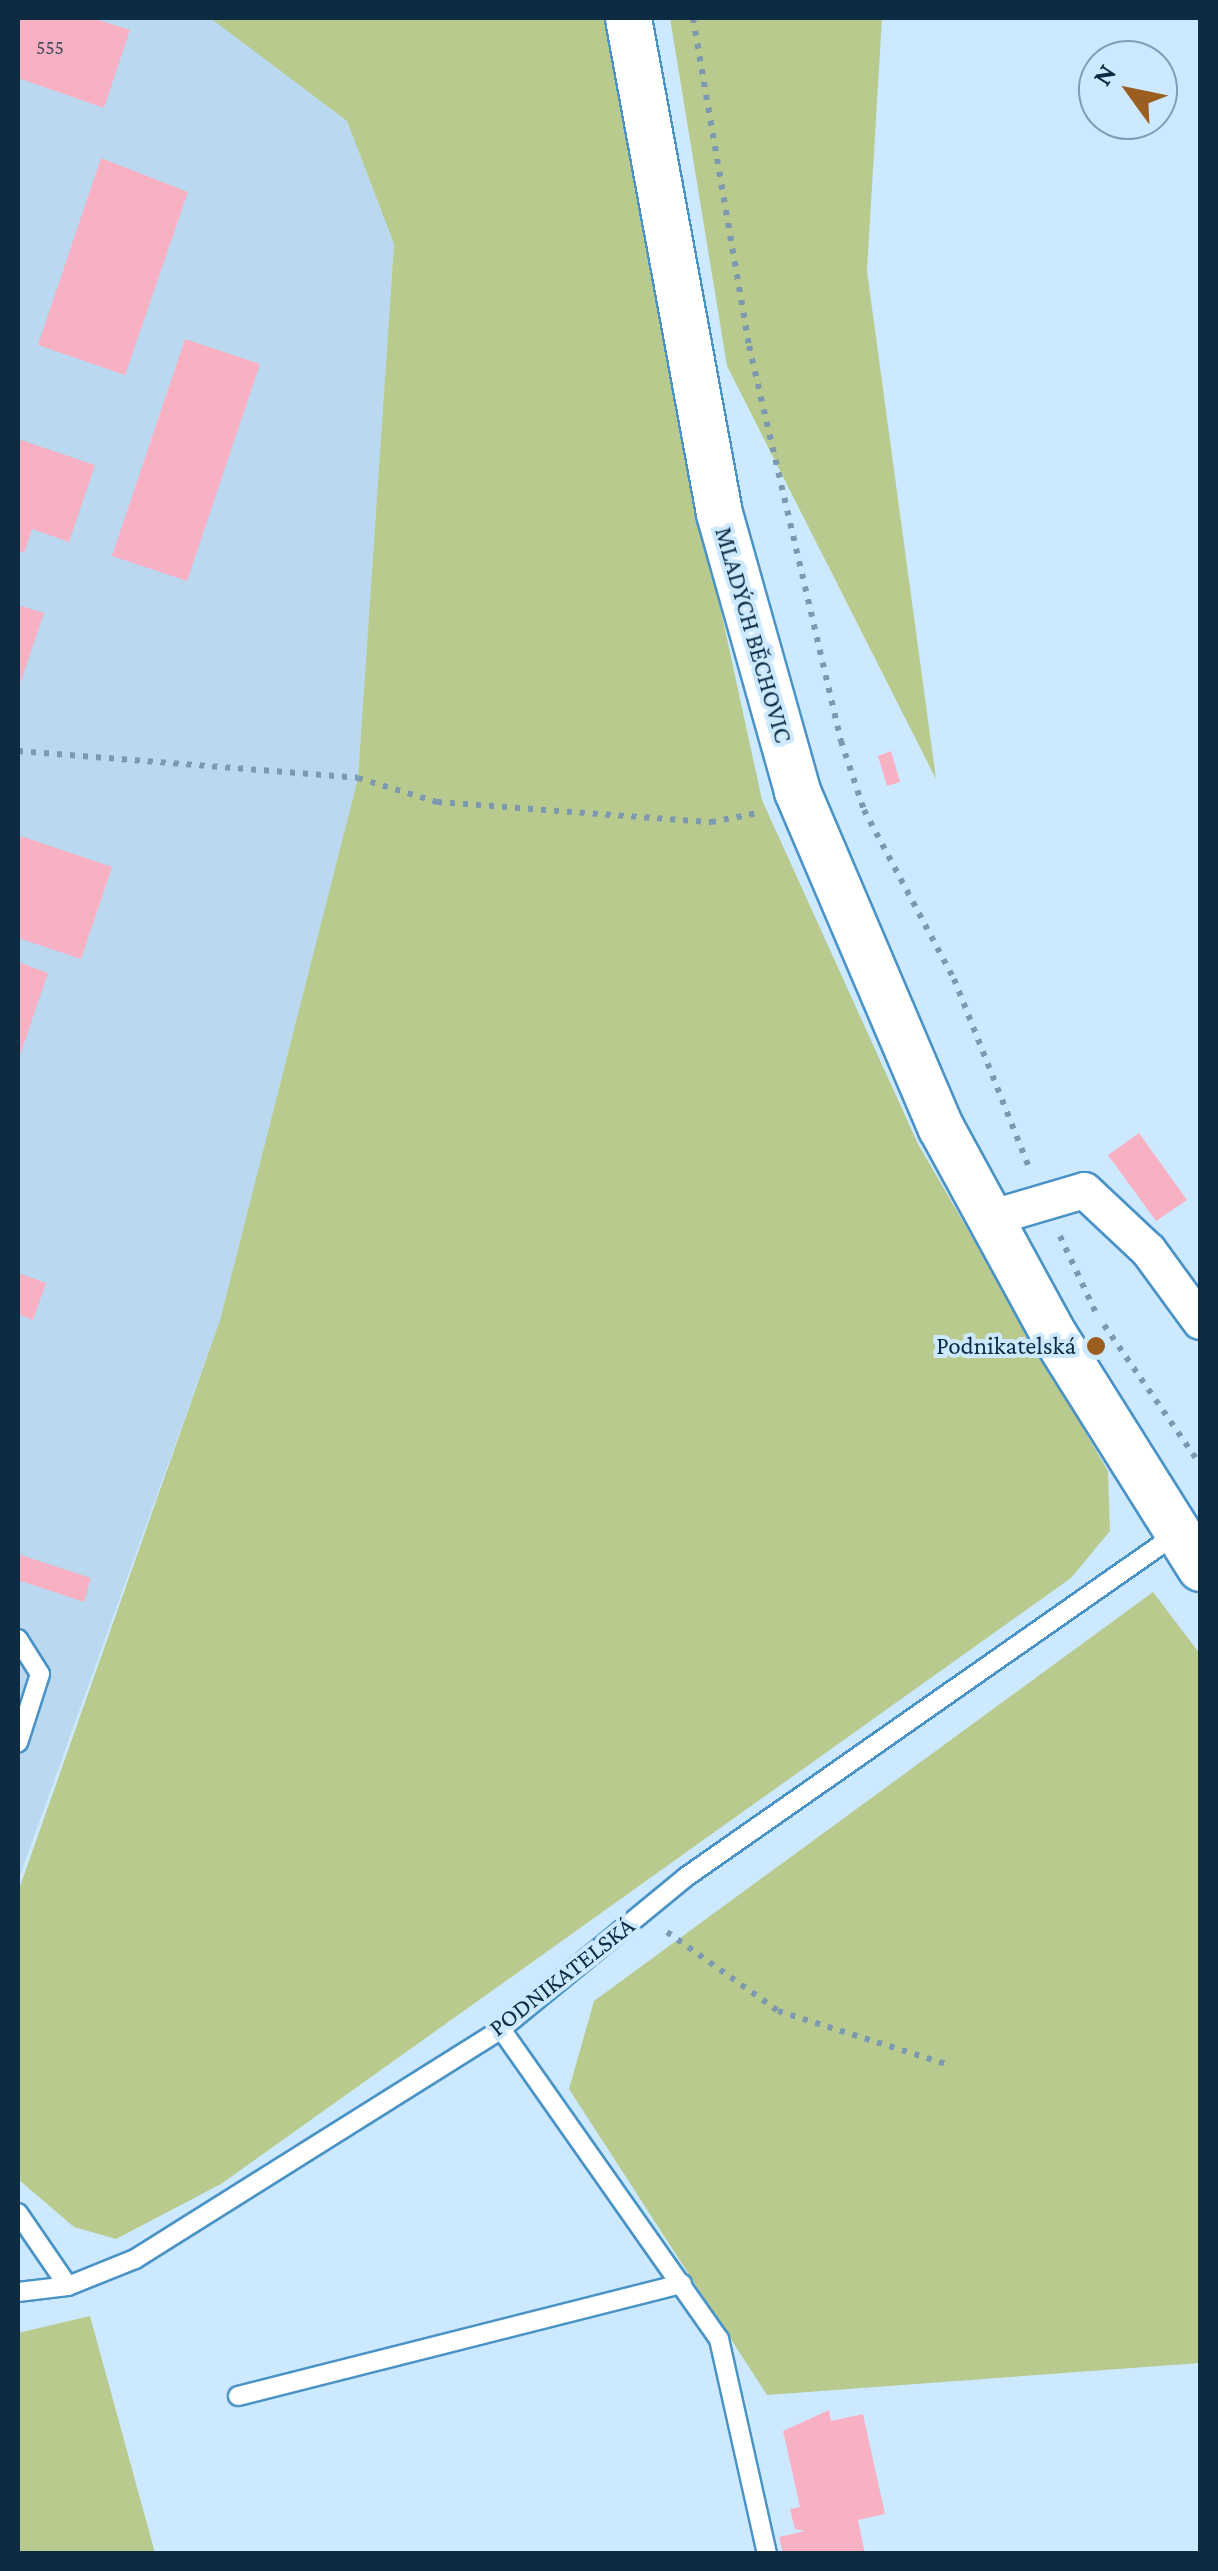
<!DOCTYPE html>
<html>
<head>
<meta charset="utf-8">
<style>
	body { margin:0 }
	#map { position:relative; width:1218px; height:2571px; overflow:hidden; background:#cde9ff; font-family:"Crimson Pro",serif }
	div>[style] { position:absolute }
	.built>* { inset:0; background:#bad9f1 }
	.green>* { inset:0; background:#b8ca8e }
	.building>* { inset:0; background:#f7b1c3 }
	.path>* { height:6px; margin-top:-3px; transform-origin:0; background:repeating-linear-gradient(90deg,#7c99af 0 5px,transparent 0 13px) }
	.roads { filter:drop-shadow(2px 0 #4a93c6) drop-shadow(-2px 0 #4a93c6) drop-shadow(0 2px #4a93c6) drop-shadow(0 -2px #4a93c6) }
	.service>* { height:18px; margin:-9px; padding:0 9px; transform-origin:9px; border-radius:9px; background:#fff }
	.minor>* { height:35px; margin:-17.5px; padding:0 17.5px; transform-origin:17.5px; border-radius:17.5px; background:#fff }
	.tertiary>* { height:45px; margin:-22.5px; padding:0 22.5px; transform-origin:22.5px; border-radius:22.5px; background:#fff }
	.dots>* { width:28px; height:28px; translate:-50% -50%; box-sizing:border-box; border:5px solid #cde9ff; border-radius:50% }
	span { translate:-50% -50%; white-space:nowrap; text-align:center; line-height:1.15; -webkit-text-stroke:8px #cde9ff; paint-order:stroke }
	.number-label { font-size:20px; color:#484d62 }
	.number-label span { -webkit-text-stroke-width:0 }
	.street-label { font-size:25px; color:#0d2c41 }
	.poi-label { font-size:25px; color:#0d2c41 }
	.right { translate:-100% -50%; text-align:right }
	.frame { position:absolute; inset:0; border:20px solid #0d2c41; pointer-events:none }
	.north { position:absolute; left:1078px; top:40px; width:100px; height:100px; box-sizing:border-box; background:#cde9ff; border:2px solid #809db3; border-radius:50%; rotate:303deg; font-size:28px; font-weight:700; line-height:40px; text-align:center; color:#0d2c41 }
	.north::after { content:''; display:block; margin:auto; width:35px; height:45px; background:#9b5e21; clip-path:polygon(50% 0,100% 100%,50% 72%,0 100%) }
</style>
</head>
<body>
<div id="map">
	<div class="built">
		<i style="clip-path:polygon(18px 18px,210px 18px,347px 121px,394px 244px,358px 778px,220px 1320px,18px 1881px)"></i>
	</div>
	<div class="green">
		<i style="clip-path:polygon(210px 18px,606px 18px,665px 353px,762px 800px,918px 1144px,1108px 1471px,1110px 1531px,1071px 1578px,221px 2184px,116px 2239px,74px 2227px,18px 2179px,18px 1892px,220px 1320px,358px 778px,394px 244px,347px 121px)"></i>
		<i style="clip-path:polygon(670px 18px,882px 18px,867px 271px,936px 779px,727px 366px)"></i>
		<i style="clip-path:polygon(1153px 1592px,1200px 1654px,1200px 2363px,767px 2395px,569px 2089px,594px 2001px)"></i>
		<i style="clip-path:polygon(90px 2316px,155px 2553px,18px 2553px,18px 2333px)"></i>
	</div>
	<div class="building">
		<i style="clip-path:polygon(18px 18px,92px 18px,130px 30px,104px 108px,18px 78px)"></i>
		<i style="clip-path:polygon(101px 158px,188px 192px,125px 375px,38px 345px)"></i>
		<i style="clip-path:polygon(185px 339px,260px 364px,187px 581px,112px 556px)"></i>
		<i style="clip-path:polygon(18px 439px,95px 465px,69px 542px,32px 529px,24px 553px,18px 550px)"></i>
		<i style="clip-path:polygon(18px 605px,44px 613px,18px 690px)"></i>
		<i style="clip-path:polygon(891px 751px,900px 782px,887px 786px,878px 756px)"></i>
		<i style="clip-path:polygon(18px 835px,112px 867px,81px 959px,18px 938px)"></i>
		<i style="clip-path:polygon(18px 962px,48px 973px,18px 1061px)"></i>
		<i style="clip-path:polygon(1139px 1133px,1187px 1200px,1156px 1221px,1108px 1155px)"></i>
		<i style="clip-path:polygon(18px 1273px,46px 1283px,33px 1320px,18px 1314px)"></i>
		<i style="clip-path:polygon(18px 1554px,91px 1578px,84px 1602px,18px 1580px)"></i>
		<i style="clip-path:polygon(829px 2410px,831px 2421px,863px 2414px,885px 2514px,858px 2520px,865px 2554px,783px 2554px,779px 2537px,805px 2531px,795px 2529px,790px 2509px,800px 2507px,783px 2431px)"></i>
	</div>
	<div class="path">
		<i style="left:693px;top:18px;width:333px;rotate:80.3deg"></i>
		<i style="left:749px;top:346px;width:406px;rotate:76.9deg"></i>
		<i style="left:841px;top:741px;width:73px;rotate:71.6deg"></i>
		<i style="left:864px;top:810px;width:191px;rotate:62deg"></i>
		<i style="left:954px;top:979px;width:206px;rotate:68.3deg"></i>
		<i style="left:18px;top:751px;width:341px;rotate:4.5deg"></i>
		<i style="left:358px;top:778px;width:83px;rotate:16.9deg"></i>
		<i style="left:437px;top:802px;width:275px;rotate:4.2deg"></i>
		<i style="left:711px;top:822px;width:48px;rotate:-10.8deg"></i>
		<i style="left:1060px;top:1236px;width:83px;rotate:65deg"></i>
		<i style="left:1104px;top:1325px;width:169px;rotate:55.4deg"></i>
		<i style="left:667px;top:1932px;width:136px;rotate:35.4deg"></i>
		<i style="left:778px;top:2011px;width:179px;rotate:17.5deg"></i>
	</div>
	<div class="roads">
		<div class="service">
			<i style="left:18px;top:1639px;width:41px;rotate:57.8deg"></i>
			<i style="left:40px;top:1674px;width:72px;rotate:107.7deg"></i>
			<i style="left:501px;top:2029px;width:379px;rotate:54.9deg"></i>
			<i style="left:719px;top:2339px;width:220px;rotate:77.4deg"></i>
			<i style="left:18px;top:2213px;width:88px;rotate:55.6deg"></i>
			<i style="left:18px;top:2292px;width:50px;rotate:-6.8deg"></i>
			<i style="left:68px;top:2286px;width:72px;rotate:-21.9deg"></i>
			<i style="left:135px;top:2259px;width:432px;rotate:-32.1deg"></i>
			<i style="left:501px;top:2029px;width:239px;rotate:-39.4deg"></i>
			<i style="left:686px;top:1877px;width:597px;rotate:-34.97deg"></i>
			<i style="left:238px;top:2396px;width:458px;rotate:-14.2deg"></i>
		</div>
		<div class="minor">
			<i style="left:989px;top:1218px;width:99px;rotate:-16.4deg"></i>
			<i style="left:1084px;top:1190px;width:88px;rotate:43.2deg"></i>
			<i style="left:1148px;top:1250px;width:88px;rotate:53.8deg"></i>
		</div>
		<div class="tertiary">
			<i style="left:628px;top:18px;width:503px;rotate:79.58deg"></i>
			<i style="left:719px;top:513px;width:289px;rotate:74.3deg"></i>
			<i style="left:797px;top:791px;width:366px;rotate:66.9deg"></i>
			<i style="left:941px;top:1128px;width:236px;rotate:61.4deg"></i>
			<i style="left:1054px;top:1335px;width:275px;rotate:57.9deg"></i>
		</div>
	</div>
	<div class="dots">
		<i style="left:1096px;top:1346px;background:#9b5e21"></i>
	</div>
	<div class="number-label">
		<span style="left:50px;top:47px">555</span>
	</div>
	<div class="street-label">
		<span style="left:753px;top:635px;rotate:74deg">MLADÝCH BĚCHOVIC</span>
		<span style="left:562px;top:1977px;rotate:-38deg">PODNIKATELSKÁ</span>
	</div>
	<div class="poi-label">
		<span class="right" style="left:1076px;top:1346px">Podnikatelská</span>
	</div>
	<div class="frame"></div>
	<div class="north">N</div>
</div>
</body>
</html>
